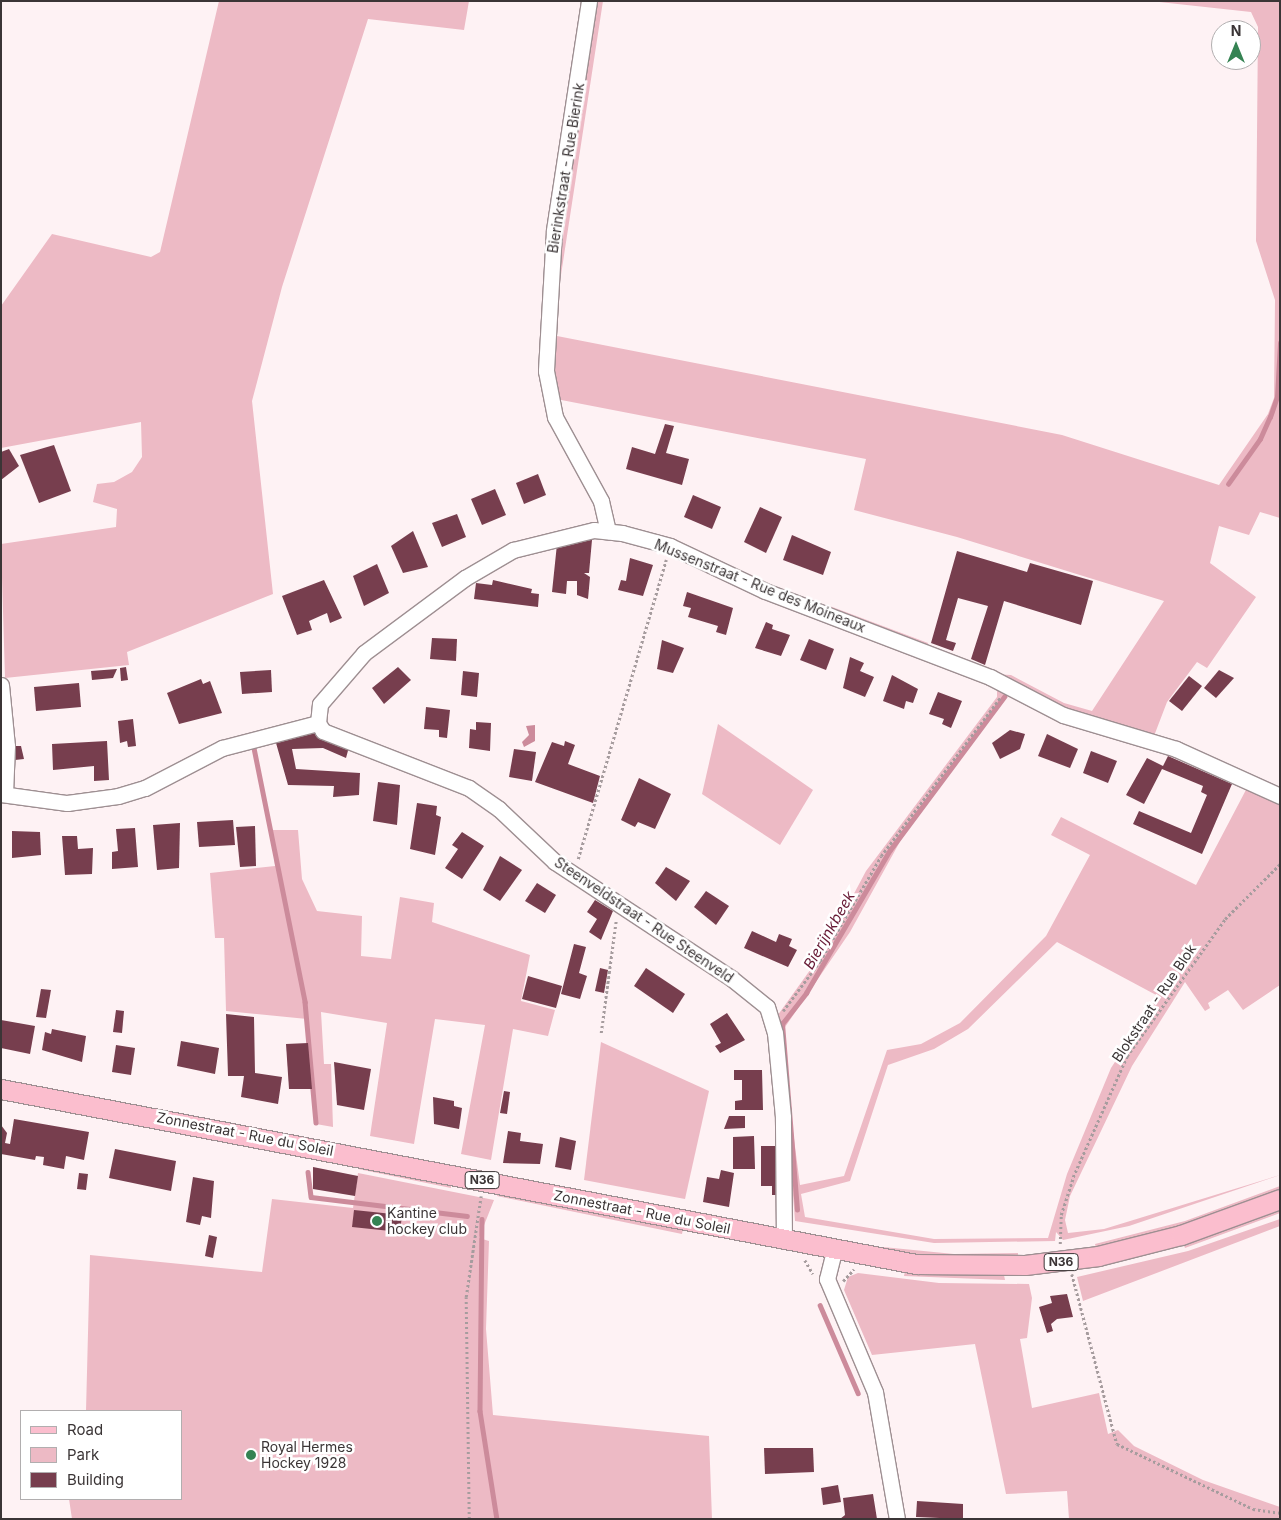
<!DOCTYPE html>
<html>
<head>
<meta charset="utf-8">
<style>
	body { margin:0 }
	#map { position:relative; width:1281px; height:1520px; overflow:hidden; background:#fef2f4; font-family:Inter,sans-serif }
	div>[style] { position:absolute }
	.green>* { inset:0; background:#edbac5 }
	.water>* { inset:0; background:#cc8b9b }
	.stream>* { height:4.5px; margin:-2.25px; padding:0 2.25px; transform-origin:2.25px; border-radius:2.25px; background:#cc8b9b }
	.building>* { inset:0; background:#773e4e }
	.path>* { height:2.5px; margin-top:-1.25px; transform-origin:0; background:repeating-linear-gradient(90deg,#a69c9e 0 2.5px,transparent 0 5px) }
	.roads { filter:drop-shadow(1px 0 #9e8f92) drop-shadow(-1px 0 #9e8f92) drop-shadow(0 1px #9e8f92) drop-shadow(0 -1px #9e8f92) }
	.minor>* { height:15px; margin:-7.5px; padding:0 7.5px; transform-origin:7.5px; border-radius:7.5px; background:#fff }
	.major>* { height:19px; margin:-9.5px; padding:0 9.5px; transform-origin:9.5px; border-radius:9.5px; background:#fbbece }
	.dots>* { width:14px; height:14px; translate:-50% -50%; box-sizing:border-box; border:2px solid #fff; border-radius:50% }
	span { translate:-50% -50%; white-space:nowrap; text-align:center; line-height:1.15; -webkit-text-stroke:5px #fff; paint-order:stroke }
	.shield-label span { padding:1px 4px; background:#fff; border:1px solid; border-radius:4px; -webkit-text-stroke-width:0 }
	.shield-label { font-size:12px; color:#3b3536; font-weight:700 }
	.street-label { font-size:14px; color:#3b3536 }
	.poi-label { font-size:14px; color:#3b3536 }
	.left { translate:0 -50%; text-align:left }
	.water-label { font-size:15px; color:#671a35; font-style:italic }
	.frame { position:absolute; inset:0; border:2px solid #3b3536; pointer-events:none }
	.legend { position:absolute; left:20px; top:1410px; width:162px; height:90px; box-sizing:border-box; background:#fff; border:1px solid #b1aeaf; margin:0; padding:6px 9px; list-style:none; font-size:15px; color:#3b3536 }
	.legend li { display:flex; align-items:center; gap:10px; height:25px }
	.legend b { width:25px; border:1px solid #b1aeaf }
	.north { position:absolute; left:1211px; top:20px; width:50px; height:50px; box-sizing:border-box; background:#fff; border:1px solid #b1aeaf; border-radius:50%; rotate:0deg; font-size:14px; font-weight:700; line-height:20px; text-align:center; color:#3b3536 }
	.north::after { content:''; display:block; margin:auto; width:18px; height:22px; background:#358353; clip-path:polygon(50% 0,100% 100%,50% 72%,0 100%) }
</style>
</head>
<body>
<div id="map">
	<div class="green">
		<i style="clip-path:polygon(219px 1px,469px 1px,464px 30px,368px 19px,282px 287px,252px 401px,273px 594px,127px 652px,129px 665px,5px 678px,1px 544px,116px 527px,117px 509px,93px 502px,97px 484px,114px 482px,132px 472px,142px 457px,141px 422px,1px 448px,1px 306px,52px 234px,151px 257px,160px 252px)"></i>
		<i style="clip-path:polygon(592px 1px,603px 1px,559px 288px,557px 336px,1062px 435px,1219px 485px,1268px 414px,1274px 398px,1275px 300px,1256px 241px,1258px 27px,1251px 12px,1150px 1px,1280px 1px,1280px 518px,1260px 512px,1249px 535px,1219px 526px,1210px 563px,1256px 597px,1207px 668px,1197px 662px,1167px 702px,1154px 736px,1069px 714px,991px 674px,1011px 675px,1064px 703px,1092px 711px,1164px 601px,957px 537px,854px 510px,866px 459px,551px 398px,554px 281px)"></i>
		<i style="clip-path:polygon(827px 605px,928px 643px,927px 648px,825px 611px)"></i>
		<i style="clip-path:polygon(997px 686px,1008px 695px,902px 838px,850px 932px,781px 1033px,775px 1019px,823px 952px,866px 871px,997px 697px)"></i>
		<i style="clip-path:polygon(718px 724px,813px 790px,780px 845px,702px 794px)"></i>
		<i style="clip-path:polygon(evenodd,1248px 786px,1280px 801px,1280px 985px,1243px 1010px,1228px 990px,1208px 1003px,1210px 1008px,1205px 1011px,1185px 982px,1132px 1066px,1070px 1196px,1065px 1220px,1068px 1233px,1104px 1229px,1280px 1175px,1129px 1226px,1063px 1240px,1056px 1232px,1055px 1241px,934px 1243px,795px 1221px,781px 1039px,800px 1185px,844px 1176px,887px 1050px,921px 1044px,960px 1023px,1046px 936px,1090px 855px,1051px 835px,1061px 817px,1196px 885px,1248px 786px,1057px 942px,1158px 996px,1111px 1068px,1067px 1174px,1048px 1238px,934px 1239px,805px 1217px,801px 1194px,850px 1181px,888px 1065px,934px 1049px,968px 1029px,1057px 942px)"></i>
		<i style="clip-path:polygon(271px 830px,298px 830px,302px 879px,317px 911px,362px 916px,361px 956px,391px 959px,400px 897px,434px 903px,432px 922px,530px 955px,521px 1001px,555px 1010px,548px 1036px,513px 1029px,491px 1160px,461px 1154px,485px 1025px,435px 1019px,414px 1144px,370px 1136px,387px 1023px,321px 1012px,324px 1064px,331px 1064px,333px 1127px,316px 1124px,307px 1019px,226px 1011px,224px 938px,215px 938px,210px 873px,275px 866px)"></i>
		<i style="clip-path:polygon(601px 1042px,709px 1091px,685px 1199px,584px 1180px)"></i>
		<i style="clip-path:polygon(359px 1164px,451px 1182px,451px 1188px,358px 1169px)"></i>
		<i style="clip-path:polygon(358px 1173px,494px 1200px,479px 1238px,489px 1241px,486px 1329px,493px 1415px,709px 1436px,712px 1519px,72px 1519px,69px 1499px,181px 1499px,181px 1411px,86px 1411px,90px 1255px,262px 1272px,272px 1199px,353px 1208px)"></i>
		<i style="clip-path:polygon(1280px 1186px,1280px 1191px,1186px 1225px,1096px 1248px,1095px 1244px,1185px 1221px)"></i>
		<i style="clip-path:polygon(498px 1192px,683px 1229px,682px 1234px,497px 1196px)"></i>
		<i style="clip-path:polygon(1280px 1208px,1280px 1213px,1185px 1248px,1183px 1243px)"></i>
		<i style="clip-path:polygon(1280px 1219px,1280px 1226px,1083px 1301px,1077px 1277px,1188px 1251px)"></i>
		<i style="clip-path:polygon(883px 1247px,954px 1254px,1018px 1253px,1018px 1258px,928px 1257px,882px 1251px)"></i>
		<i style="clip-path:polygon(905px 1271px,1004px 1275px,1005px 1280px,904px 1276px)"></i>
		<i style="clip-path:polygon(858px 1273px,939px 1283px,1029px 1284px,1032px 1298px,1027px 1338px,1020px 1339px,1032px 1408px,1099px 1393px,1108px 1434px,1118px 1430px,1134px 1446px,1203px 1480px,1280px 1507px,1280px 1519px,1069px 1519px,1067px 1491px,1006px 1494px,975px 1344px,872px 1355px,844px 1290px,848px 1277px)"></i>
	</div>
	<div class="water">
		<i style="clip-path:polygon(535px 725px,535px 741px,524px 747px,522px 742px,529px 735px,526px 726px)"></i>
	</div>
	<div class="stream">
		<i style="left:1228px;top:484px;width:55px;rotate:-54.6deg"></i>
		<i style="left:1260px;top:439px;width:24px;rotate:-66deg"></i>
		<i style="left:1270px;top:417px;width:21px;rotate:-71deg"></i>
		<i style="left:1277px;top:397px;width:54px;rotate:-86.8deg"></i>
		<i style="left:254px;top:748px;width:259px;rotate:78.6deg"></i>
		<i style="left:305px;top:1002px;width:121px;rotate:84.8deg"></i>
		<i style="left:308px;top:1172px;width:25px;rotate:83deg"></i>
		<i style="left:311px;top:1197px;width:157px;rotate:6.9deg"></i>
		<i style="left:797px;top:1210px;width:187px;rotate:-94.6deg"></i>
		<i style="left:782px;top:1024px;width:39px;rotate:-52deg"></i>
		<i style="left:806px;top:993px;width:166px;rotate:-59.6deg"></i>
		<i style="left:890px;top:850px;width:191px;rotate:-53.3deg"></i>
		<i style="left:482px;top:1219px;width:192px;rotate:90.6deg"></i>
		<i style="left:480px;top:1411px;width:109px;rotate:81.1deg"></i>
		<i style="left:820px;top:1305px;width:96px;rotate:66.6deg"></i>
	</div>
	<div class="building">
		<i style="clip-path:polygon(665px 424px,674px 426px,666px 453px,689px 459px,682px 485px,626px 469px,632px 447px,655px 454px)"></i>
		<i style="clip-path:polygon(54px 445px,71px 491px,39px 503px,20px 455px)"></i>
		<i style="clip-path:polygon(9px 449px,19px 466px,1px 480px,1px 452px)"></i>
		<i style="clip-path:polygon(538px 474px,546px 495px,524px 504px,516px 483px)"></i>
		<i style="clip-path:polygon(495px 489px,506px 515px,482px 525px,471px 499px)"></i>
		<i style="clip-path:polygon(693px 495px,721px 507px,712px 529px,684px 517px)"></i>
		<i style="clip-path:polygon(760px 507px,782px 517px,766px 553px,744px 542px)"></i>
		<i style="clip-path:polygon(457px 514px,466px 537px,442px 547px,432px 523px)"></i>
		<i style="clip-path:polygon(413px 531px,428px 567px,403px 573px,391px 546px)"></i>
		<i style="clip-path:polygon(792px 535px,831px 552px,823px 575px,783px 560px)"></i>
		<i style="clip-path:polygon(580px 539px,592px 540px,589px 573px,584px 573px,590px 577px,588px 599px,577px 595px,577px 581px,567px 581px,566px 594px,552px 592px,557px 544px)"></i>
		<i style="clip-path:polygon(957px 551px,1027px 572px,1030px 563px,1093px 581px,1081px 625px,1004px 601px,985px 665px,971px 659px,988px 606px,958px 598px,946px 640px,956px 643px,953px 651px,931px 643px)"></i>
		<i style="clip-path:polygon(630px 558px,653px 565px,643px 596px,618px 590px,621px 580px,626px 581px)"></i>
		<i style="clip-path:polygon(377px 564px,389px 593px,364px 606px,353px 576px)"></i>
		<i style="clip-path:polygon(324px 580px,342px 618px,330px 623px,327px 613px,309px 621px,312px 630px,297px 635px,282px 596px)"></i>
		<i style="clip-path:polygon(493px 580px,532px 589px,531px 593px,539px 594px,538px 607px,474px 599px,476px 583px,492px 585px)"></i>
		<i style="clip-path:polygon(687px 592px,733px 608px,726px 635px,716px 632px,718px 626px,688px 617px,691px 608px,683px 606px)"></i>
		<i style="clip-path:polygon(766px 622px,773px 625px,772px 629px,790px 635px,781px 656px,755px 648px)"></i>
		<i style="clip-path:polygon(432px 638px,457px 639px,456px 661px,430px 659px)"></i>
		<i style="clip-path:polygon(809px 639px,834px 649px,826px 670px,800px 660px)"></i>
		<i style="clip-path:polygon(662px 640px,684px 648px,673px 673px,657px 669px)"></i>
		<i style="clip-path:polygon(850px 657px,864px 663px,860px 671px,874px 677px,865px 697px,843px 688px)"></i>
		<i style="clip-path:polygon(126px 667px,128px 680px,121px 681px,120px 668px)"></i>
		<i style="clip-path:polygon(398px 667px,411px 680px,384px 704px,372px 688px)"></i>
		<i style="clip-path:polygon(117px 669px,113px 678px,92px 680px,91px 671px)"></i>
		<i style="clip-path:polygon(271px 670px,272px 692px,242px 694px,240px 672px)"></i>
		<i style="clip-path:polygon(1219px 670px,1234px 678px,1216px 698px,1204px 688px)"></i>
		<i style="clip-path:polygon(463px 671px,479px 673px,477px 697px,461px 695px)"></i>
		<i style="clip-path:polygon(892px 675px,918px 689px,913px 703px,906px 701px,904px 709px,883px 701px)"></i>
		<i style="clip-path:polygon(1189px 676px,1202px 686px,1182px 711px,1169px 701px)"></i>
		<i style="clip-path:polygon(201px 679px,203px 684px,210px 681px,222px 713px,179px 724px,167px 693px)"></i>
		<i style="clip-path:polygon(79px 683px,81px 707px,36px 711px,34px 687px)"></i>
		<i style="clip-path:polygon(938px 692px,962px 701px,951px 728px,942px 724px,944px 719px,929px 714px)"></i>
		<i style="clip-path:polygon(426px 707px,450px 710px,447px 738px,439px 737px,439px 730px,424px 729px)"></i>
		<i style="clip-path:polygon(133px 719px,136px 746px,128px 747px,127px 741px,120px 743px,118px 721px)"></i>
		<i style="clip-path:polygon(476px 722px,491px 723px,490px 751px,469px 748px,470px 729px,476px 730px)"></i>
		<i style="clip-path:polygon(1010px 730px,1025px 734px,1020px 749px,1000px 759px,992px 743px)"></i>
		<i style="clip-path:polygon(315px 733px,349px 747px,346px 758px,323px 748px,292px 749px,296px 769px,360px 773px,359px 795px,333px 797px,334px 786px,288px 785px,274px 736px)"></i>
		<i style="clip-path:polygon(1047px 734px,1078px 749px,1070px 768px,1038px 756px)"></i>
		<i style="clip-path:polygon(107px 741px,109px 780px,94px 781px,94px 766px,53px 770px,52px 744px)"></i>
		<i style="clip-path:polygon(565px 741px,575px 745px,568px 764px,600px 776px,593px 803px,535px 782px,552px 742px,564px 746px)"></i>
		<i style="clip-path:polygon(14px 746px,21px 746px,24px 759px,15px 760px)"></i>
		<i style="clip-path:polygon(514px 749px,536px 752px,532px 781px,509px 777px)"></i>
		<i style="clip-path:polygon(1091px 751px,1117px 761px,1108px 783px,1083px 773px)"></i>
		<i style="clip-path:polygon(1168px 756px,1232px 784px,1202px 854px,1133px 824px,1139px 811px,1191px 833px,1207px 795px,1201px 792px,1203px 786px,1162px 769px,1144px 804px,1126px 795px,1147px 758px,1163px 766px)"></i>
		<i style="clip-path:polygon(639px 778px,671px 794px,655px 829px,638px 822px,635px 827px,621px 820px)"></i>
		<i style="clip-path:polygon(378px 782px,400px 785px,397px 825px,373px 821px)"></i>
		<i style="clip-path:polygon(417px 803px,437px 806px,436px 815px,441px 817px,435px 855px,410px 849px)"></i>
		<i style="clip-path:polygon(233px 820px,235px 845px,199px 847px,197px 822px)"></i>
		<i style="clip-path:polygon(180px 823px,179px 868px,157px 870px,153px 825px)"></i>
		<i style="clip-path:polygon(255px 826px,256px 866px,240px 867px,236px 827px)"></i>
		<i style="clip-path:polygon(135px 828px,138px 867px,112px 869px,112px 852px,118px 851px,116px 829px)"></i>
		<i style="clip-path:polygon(12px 831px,40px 832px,41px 855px,12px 858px)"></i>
		<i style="clip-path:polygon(462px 832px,484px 846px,462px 879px,445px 868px,458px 849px,452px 845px)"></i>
		<i style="clip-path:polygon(62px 836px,77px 836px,78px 849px,93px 848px,92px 874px,65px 875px)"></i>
		<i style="clip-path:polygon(500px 856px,522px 870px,500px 901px,483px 890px)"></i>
		<i style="clip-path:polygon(666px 867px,690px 881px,676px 901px,655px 883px)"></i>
		<i style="clip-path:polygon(537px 883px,556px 895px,545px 913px,525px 901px)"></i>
		<i style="clip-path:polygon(706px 891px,729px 906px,716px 925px,694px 907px)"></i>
		<i style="clip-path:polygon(595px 900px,613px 911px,601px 940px,589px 932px,597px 919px,587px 912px)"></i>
		<i style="clip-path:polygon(752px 931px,776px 942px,779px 934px,792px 939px,789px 946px,797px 950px,788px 967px,744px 948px)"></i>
		<i style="clip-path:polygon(574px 944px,586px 947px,579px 973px,587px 976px,580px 999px,561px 994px)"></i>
		<i style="clip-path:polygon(600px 968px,608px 970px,604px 993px,595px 991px)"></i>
		<i style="clip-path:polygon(646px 968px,685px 994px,673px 1013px,634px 986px)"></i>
		<i style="clip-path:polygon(528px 976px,562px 986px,556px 1008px,522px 999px)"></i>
		<i style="clip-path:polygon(41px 989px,51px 990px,46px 1018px,36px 1017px)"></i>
		<i style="clip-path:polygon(116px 1010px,124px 1011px,122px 1033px,113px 1032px)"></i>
		<i style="clip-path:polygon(727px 1013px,745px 1040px,720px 1053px,715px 1046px,721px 1043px,710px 1024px)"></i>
		<i style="clip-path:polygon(226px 1014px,254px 1017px,255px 1073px,282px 1077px,278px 1104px,241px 1097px,244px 1076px,228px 1076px)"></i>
		<i style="clip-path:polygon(1px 1020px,35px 1026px,30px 1054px,1px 1048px)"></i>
		<i style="clip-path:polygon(52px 1029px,86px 1036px,82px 1062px,42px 1050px,45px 1032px,51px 1034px)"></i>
		<i style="clip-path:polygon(181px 1041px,219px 1048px,215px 1074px,177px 1066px)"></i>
		<i style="clip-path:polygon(308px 1043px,312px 1089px,289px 1089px,286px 1044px)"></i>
		<i style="clip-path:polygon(116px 1045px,135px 1048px,131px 1075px,112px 1072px)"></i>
		<i style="clip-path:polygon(334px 1062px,371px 1069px,364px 1110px,337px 1105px)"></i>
		<i style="clip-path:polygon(734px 1070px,762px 1070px,763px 1110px,735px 1110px,735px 1101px,742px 1100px,742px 1080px,734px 1080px)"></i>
		<i style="clip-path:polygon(504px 1091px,510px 1092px,507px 1114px,500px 1113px)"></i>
		<i style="clip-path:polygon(433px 1097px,454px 1101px,454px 1106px,462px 1108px,459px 1129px,434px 1124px)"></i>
		<i style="clip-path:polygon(729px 1116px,745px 1116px,745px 1128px,724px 1129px)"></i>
		<i style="clip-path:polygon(14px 1119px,89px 1132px,84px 1160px,66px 1156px,64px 1169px,43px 1165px,44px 1157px,36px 1156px,35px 1160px,1px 1154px,1px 1125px,7px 1133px,5px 1143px,10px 1144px)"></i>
		<i style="clip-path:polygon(508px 1131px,521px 1133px,520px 1141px,543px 1144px,540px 1164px,503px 1163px)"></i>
		<i style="clip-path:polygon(754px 1136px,755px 1169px,733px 1169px,733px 1137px)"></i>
		<i style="clip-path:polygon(560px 1137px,576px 1141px,571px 1170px,555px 1167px)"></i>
		<i style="clip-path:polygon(761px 1146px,776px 1146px,780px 1195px,772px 1195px,772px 1186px,761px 1186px)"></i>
		<i style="clip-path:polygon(115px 1149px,176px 1161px,171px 1191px,109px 1178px)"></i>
		<i style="clip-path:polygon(313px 1167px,358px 1176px,355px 1196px,313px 1189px)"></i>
		<i style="clip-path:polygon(721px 1170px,734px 1173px,729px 1207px,703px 1202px,707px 1177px,719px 1179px)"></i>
		<i style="clip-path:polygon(79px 1173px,88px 1174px,86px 1190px,77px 1189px)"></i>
		<i style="clip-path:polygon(193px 1177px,214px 1181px,211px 1218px,202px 1216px,200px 1225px,186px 1222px)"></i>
		<i style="clip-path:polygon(354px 1210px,402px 1215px,400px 1232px,352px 1227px)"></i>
		<i style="clip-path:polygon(209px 1235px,217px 1237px,213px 1258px,205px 1256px)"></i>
		<i style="clip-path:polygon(1067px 1294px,1073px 1317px,1057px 1319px,1051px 1324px,1053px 1331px,1047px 1333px,1039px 1307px,1052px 1303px,1050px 1296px)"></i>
		<i style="clip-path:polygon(764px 1448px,813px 1448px,814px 1472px,765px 1474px)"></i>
		<i style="clip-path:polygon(838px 1485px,841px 1502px,823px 1505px,821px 1488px)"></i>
		<i style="clip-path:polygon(873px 1494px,877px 1519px,840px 1519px,845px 1515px,843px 1498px)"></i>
		<i style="clip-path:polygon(917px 1501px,963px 1504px,963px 1519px,916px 1517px)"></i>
	</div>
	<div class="path">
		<i style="left:578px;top:859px;width:312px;rotate:-73.6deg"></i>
		<i style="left:783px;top:1011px;width:62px;rotate:-53.5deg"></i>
		<i style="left:820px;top:961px;width:121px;rotate:-59.8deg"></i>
		<i style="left:881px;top:856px;width:198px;rotate:-53deg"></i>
		<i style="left:601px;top:1033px;width:114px;rotate:-82.4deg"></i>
		<i style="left:1060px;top:1244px;width:29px;rotate:-88deg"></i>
		<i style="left:1061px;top:1215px;width:40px;rotate:-72deg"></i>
		<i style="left:1073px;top:1177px;width:133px;rotate:-65.9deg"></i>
		<i style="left:1127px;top:1056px;width:168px;rotate:-54.4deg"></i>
		<i style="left:1225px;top:919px;width:78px;rotate:-45deg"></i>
		<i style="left:805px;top:1260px;width:16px;rotate:60deg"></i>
		<i style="left:1072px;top:1274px;width:176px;rotate:75.2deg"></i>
		<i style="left:1117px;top:1444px;width:151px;rotate:25.5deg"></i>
		<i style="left:1253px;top:1509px;width:27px;rotate:8deg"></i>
		<i style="left:843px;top:1281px;width:16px;rotate:-47deg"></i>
		<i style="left:469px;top:1519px;width:222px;rotate:-90.8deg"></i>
		<i style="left:466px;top:1297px;width:102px;rotate:-81.6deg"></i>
	</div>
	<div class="roads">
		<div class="minor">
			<i style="left:589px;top:1px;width:233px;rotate:98.7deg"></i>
			<i style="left:554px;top:231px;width:140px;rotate:93.3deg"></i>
			<i style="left:546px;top:371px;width:47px;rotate:78.9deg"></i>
			<i style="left:555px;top:417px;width:96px;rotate:61.3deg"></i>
			<i style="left:601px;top:501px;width:31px;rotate:77deg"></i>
			<i style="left:1px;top:685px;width:61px;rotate:84.4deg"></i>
			<i style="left:7px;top:746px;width:48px;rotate:92.4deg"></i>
			<i style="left:1px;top:794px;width:67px;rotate:7.8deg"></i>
			<i style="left:67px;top:803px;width:51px;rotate:-7.8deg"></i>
			<i style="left:118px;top:796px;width:28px;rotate:-17deg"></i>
			<i style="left:145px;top:788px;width:87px;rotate:-27.5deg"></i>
			<i style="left:222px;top:748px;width:99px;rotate:-14.6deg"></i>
			<i style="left:784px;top:1241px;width:124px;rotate:-90.5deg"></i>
			<i style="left:783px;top:1117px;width:84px;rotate:-95.4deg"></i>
			<i style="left:775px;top:1033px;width:27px;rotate:-107deg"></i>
			<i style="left:767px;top:1007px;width:46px;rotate:-141.1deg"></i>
			<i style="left:731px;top:978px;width:211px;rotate:-146.6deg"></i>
			<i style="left:555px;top:862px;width:77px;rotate:-136.6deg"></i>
			<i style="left:499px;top:809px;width:37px;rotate:-145deg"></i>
			<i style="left:469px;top:788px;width:157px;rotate:-158.7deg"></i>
			<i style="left:323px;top:731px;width:9px;rotate:-122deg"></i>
			<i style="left:318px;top:723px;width:19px;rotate:-84deg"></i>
			<i style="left:320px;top:704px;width:67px;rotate:-49.2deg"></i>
			<i style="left:364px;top:653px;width:126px;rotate:-36.6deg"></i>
			<i style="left:465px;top:578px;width:56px;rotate:-30.3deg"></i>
			<i style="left:513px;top:550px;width:83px;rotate:-13.9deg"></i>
			<i style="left:594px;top:530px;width:28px;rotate:6deg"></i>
			<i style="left:622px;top:533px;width:50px;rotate:15.2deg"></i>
			<i style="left:670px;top:546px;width:105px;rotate:25.3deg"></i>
			<i style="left:765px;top:591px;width:241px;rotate:20.9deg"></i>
			<i style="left:990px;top:677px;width:82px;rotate:27.5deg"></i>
			<i style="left:1063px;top:715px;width:118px;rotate:16.7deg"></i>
			<i style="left:1176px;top:749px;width:114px;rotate:24.3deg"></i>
			<i style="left:834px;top:1251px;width:29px;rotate:104deg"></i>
			<i style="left:827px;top:1279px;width:123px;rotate:67deg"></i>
			<i style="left:875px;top:1392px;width:129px;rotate:80.2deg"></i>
		</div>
		<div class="major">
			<i style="left:1px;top:1089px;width:932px;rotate:10.83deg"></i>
			<i style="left:916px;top:1264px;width:109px;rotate:0.5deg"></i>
			<i style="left:1025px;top:1265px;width:74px;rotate:-7deg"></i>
			<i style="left:1098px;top:1256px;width:86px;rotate:-14.2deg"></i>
			<i style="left:1181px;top:1235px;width:105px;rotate:-20deg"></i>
		</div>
	</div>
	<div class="dots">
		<i style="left:377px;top:1221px;background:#358353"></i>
		<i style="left:251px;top:1455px;background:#358353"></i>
	</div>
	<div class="shield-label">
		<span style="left:482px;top:1180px">N36</span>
		<span style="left:1061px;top:1262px">N36</span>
	</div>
	<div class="street-label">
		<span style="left:566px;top:168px;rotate:-81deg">Bierinkstraat - Rue Bierink</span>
		<span style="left:760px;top:586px;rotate:22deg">Mussenstraat - Rue des Moineaux</span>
		<span style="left:644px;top:920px;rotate:34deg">Steenveldstraat - Rue Steenveld</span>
		<span style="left:1154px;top:1003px;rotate:-56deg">Blokstraat - Rue Blok</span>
		<span style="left:245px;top:1134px;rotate:11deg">Zonnestraat - Rue du Soleil</span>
		<span style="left:642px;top:1212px;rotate:11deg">Zonnestraat - Rue du Soleil</span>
	</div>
	<div class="poi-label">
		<span class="left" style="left:387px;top:1221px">Kantine<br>hockey club</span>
		<span class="left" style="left:261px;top:1455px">Royal Hermes<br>Hockey 1928</span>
	</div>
	<div class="water-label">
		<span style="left:829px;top:930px;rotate:-60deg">Bierijnkbeek</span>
	</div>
	<div class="frame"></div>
	<ul class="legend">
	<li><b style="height:6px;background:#fbbece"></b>Road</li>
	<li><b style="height:14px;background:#edbac5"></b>Park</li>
	<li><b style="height:14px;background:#773e4e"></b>Building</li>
	</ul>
	<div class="north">N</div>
</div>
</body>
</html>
